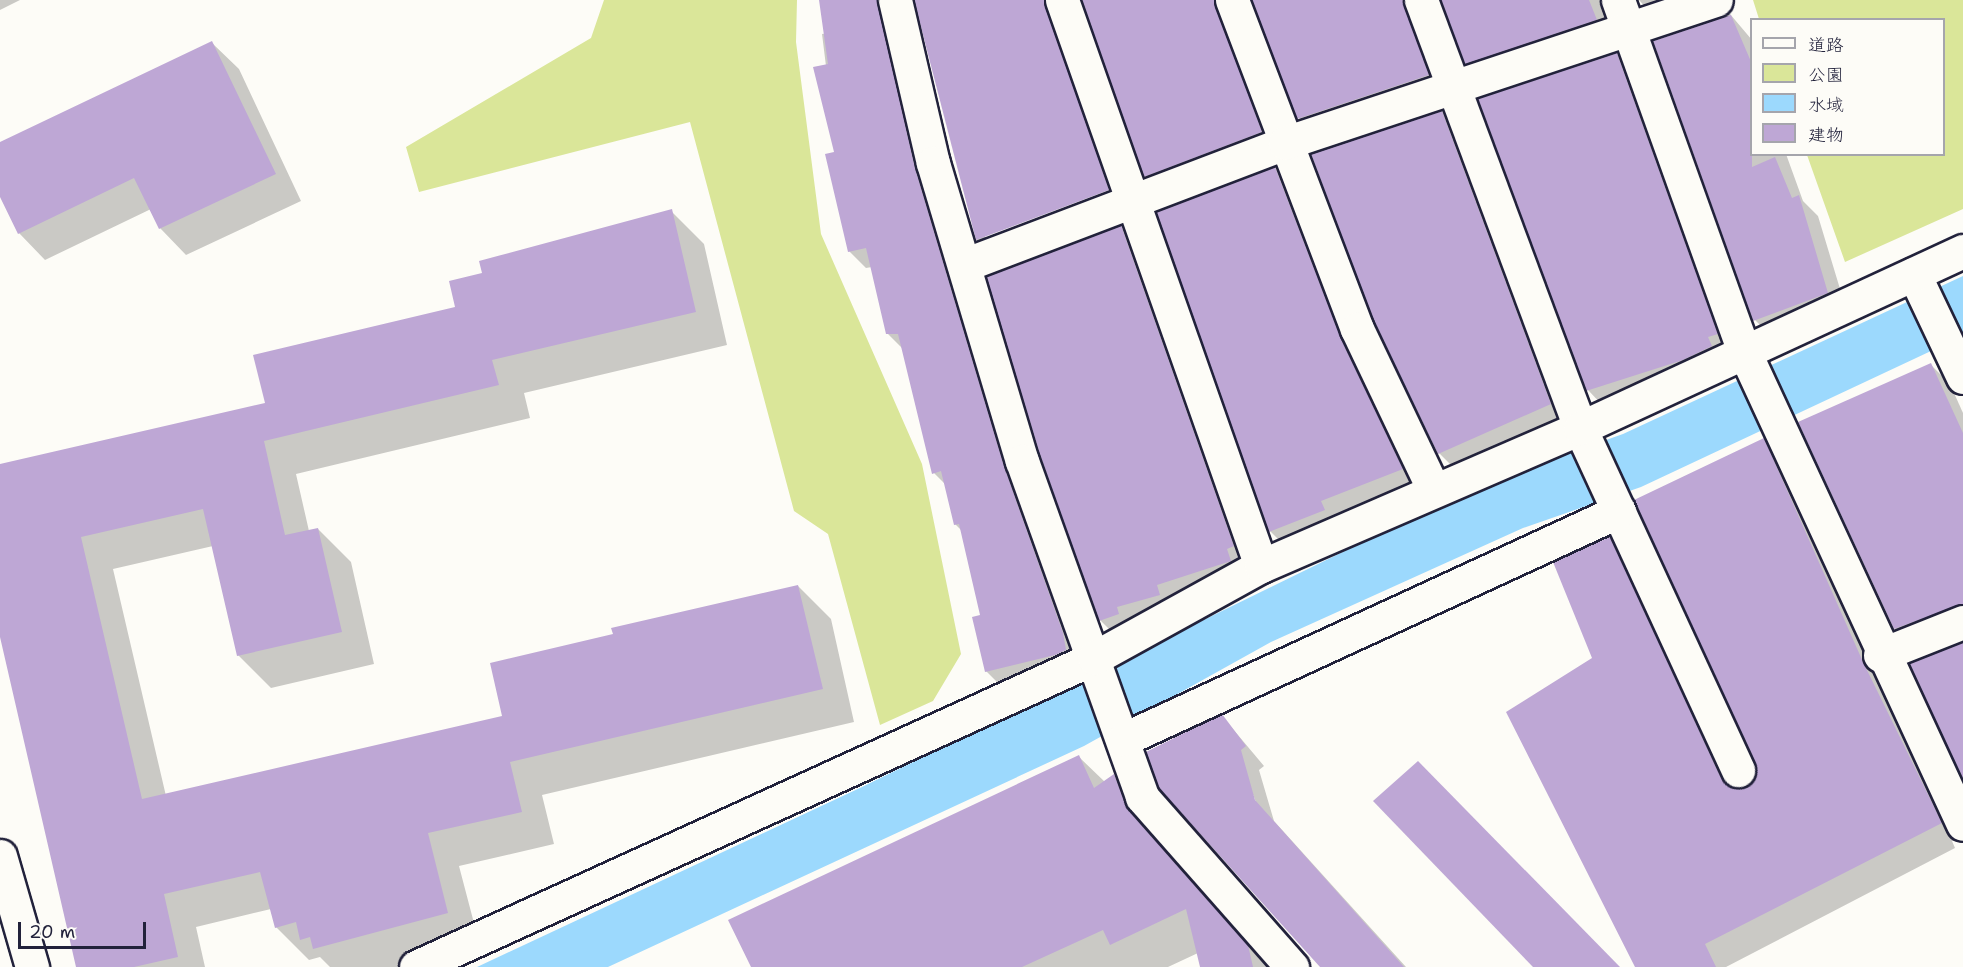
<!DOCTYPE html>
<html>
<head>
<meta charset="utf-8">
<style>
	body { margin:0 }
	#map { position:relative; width:1963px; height:967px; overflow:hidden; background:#fdfcf7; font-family:"Shantell Sans","Klee One",sans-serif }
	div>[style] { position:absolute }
	.green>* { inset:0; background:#dae699 }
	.water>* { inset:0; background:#9cd9fd }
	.shadow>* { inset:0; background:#0003 }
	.building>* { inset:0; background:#bea7d5 }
	.roads { filter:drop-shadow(2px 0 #22223b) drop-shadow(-2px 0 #22223b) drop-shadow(0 2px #22223b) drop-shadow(0 -2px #22223b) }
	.minor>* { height:33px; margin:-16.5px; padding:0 16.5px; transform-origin:16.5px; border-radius:16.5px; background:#fdfcf7 }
	.tertiary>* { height:33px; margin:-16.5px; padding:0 16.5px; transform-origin:16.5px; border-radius:16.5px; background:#fdfcf7 }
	span { translate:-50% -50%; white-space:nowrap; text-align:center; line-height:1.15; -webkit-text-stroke:4.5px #fdfcf7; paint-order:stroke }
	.legend { position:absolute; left:1750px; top:18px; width:195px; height:138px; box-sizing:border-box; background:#fdfcf7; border:2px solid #a5a5ac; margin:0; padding:8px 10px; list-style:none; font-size:18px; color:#22223b }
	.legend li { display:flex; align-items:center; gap:12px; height:30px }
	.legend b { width:30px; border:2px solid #a5a5ac }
	.scale { position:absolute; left:18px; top:922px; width:128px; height:27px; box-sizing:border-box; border:3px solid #22223b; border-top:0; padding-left:8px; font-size:18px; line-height:21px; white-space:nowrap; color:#22223b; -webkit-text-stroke:4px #fdfcf7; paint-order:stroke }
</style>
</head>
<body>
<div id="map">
	<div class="green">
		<i style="clip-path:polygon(604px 0,797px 0,796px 42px,821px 234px,922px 464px,961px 654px,933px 701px,880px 725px,828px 534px,794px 511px,690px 122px,419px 192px,406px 147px,591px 38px)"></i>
		<i style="clip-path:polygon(1753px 0,1963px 0,1963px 209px,1845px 262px,1807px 155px,1944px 154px,1944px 20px,1759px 19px)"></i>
	</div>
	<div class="water">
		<i style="clip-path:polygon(1963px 276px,1963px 336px,1641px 487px,1523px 528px,1271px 642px,1084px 746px,608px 967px,477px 967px,862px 787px,1484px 483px,1623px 434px)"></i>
	</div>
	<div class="shadow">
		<i style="clip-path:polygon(0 0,20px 0,0 10px)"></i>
		<i style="clip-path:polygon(821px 0,877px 0,890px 33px,1082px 667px,1003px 688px,986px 671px,982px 616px,963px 532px,955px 524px,946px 485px,934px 473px,903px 349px,888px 334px,872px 267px,866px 268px,849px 251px,822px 34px,829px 33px)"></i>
		<i style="clip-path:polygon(evenodd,972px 0,1068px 0,1123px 205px,992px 255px,977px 240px,924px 35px,972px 0,1115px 186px,1116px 189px,985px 239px,985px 235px,1115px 186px)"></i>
		<i style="clip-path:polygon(1083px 0,1213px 0,1228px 15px,1276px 147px,1160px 191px,1145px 176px)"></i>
		<i style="clip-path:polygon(1253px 0,1429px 0,1444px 92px,1315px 135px,1299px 118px)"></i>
		<i style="clip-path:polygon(1443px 0,1626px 0,1620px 34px,1482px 79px,1466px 63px)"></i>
		<i style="clip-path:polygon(1639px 0,1726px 0,1658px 21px)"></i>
		<i style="clip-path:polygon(1730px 14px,1752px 40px,1752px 154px,1786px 154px,1803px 201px,1818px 216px,1847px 312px,1774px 339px,1755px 320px,1654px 42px)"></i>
		<i style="clip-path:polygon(212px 43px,239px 69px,301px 201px,186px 255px,160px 228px,151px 209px,45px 260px,19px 233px,0 194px,0 143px)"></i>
		<i style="clip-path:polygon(1617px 54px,1633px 71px,1733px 350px,1604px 407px,1588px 390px)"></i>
		<i style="clip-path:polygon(1442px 112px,1461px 131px,1569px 423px,1458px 472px,1439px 453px)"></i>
		<i style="clip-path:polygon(1275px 168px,1294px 188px,1421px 488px,1289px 550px,1270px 531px)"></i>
		<i style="clip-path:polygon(671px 211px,704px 244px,727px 345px,524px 393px,530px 418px,296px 474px,309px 531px,318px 529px,351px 562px,374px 664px,271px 688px,238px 655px,213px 546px,113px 569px,166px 796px,504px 717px,615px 635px,798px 586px,831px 619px,854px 722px,542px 795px,554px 844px,459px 866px,480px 946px,400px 967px,330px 967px,320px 957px,309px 960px,276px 927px,271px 909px,196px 927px,205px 967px,78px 967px,0 630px,0 466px,267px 404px,457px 308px,484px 274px)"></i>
		<i style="clip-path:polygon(1121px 227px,1139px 245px,1251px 564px,1118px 638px,1100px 620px)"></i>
		<i style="clip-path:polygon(1931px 365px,1950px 384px,1963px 413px,1963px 628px,1914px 648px,1895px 629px)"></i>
		<i style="clip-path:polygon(1763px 440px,1785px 461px,1959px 837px,1952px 841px,1955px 848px,1726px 967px,1640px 967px,1594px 659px,1609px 539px,1631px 561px,1737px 790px,1754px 782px)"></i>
		<i style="clip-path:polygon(1222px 716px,1264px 766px,1259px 770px,1274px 821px,1406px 967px,1321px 967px)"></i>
		<i style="clip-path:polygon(1079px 757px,1105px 782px,1114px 776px,1148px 810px,1162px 845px,1269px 967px,1201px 967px,1198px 953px,1168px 967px,752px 967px)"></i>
	</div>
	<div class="building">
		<i style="clip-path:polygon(819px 0,877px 0,915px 168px,1004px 466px,1063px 633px,1066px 650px,1055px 655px,985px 672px,972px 617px,980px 615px,959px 524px,954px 525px,941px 471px,932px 474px,898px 334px,886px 334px,866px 248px,848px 252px,825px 154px,834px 152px,813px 67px,828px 64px)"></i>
		<i style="clip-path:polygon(914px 0,1044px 0,1109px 190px,976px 240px)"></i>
		<i style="clip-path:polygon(1082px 0,1214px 0,1262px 132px,1144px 177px)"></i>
		<i style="clip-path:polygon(1252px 0,1403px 0,1429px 75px,1297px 119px)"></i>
		<i style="clip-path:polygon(1441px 0,1589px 0,1597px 20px,1465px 64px)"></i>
		<i style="clip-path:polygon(1731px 15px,1752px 64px,1752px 167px,1775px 157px,1792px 198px,1799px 195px,1828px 293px,1753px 321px,1653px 41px)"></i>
		<i style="clip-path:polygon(212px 41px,276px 174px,159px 229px,134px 178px,18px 234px,0 197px,0 142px)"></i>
		<i style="clip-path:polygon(1617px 53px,1718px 334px,1708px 337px,1712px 346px,1683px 360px,1586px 391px,1478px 99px)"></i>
		<i style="clip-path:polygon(1442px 111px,1551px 404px,1438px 454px,1374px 322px,1311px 154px)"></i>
		<i style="clip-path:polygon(1275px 167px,1340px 336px,1403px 469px,1321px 501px,1325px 510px,1269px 532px,1156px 212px)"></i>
		<i style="clip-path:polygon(672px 209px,696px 312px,492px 360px,499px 385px,264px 441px,285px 535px,318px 528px,342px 632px,237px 656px,203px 509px,81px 537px,142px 799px,502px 716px,490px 663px,613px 634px,611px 628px,798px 585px,823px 689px,510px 762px,522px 812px,428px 833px,448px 913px,313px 949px,310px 937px,300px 940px,296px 922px,275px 928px,260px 872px,164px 894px,178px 957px,134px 967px,76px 967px,0 637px,0 464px,265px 403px,253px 355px,455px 307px,449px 281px,482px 273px,479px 261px)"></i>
		<i style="clip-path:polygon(1121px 225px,1234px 546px,1227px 549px,1231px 561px,1157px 585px,1160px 595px,1117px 607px,1119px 614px,1099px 621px,1040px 455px,986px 277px)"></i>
		<i style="clip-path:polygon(1931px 363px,1963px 433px,1963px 604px,1894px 629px,1798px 422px)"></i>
		<i style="clip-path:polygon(1764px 438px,1863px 662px,1942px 823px,1705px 944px,1716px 967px,1635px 967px,1506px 712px,1592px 658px,1553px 562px,1610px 537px,1721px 778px,1736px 789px,1753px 781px,1755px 762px,1634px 500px)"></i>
		<i style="clip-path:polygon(1963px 642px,1963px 779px,1909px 664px)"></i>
		<i style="clip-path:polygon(1222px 714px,1246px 746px,1241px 750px,1255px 800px,1404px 967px,1320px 967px,1158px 787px,1146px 752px)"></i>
		<i style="clip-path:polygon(1079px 755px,1094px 788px,1114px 774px,1128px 809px,1248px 945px,1253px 967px,1200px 967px,1186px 909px,1110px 945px,1103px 930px,1022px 967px,751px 967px,728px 920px)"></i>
		<i style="clip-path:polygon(1418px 761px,1620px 967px,1533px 967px,1373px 801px)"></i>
	</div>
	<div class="roads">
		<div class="minor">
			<i style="left:895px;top:0;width:167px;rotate:76.9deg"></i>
			<i style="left:933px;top:163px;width:311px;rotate:73.4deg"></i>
			<i style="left:1022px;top:461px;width:357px;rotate:70.3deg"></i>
			<i style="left:1142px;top:797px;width:227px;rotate:48.6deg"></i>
			<i style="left:1062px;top:0;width:600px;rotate:70.63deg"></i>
			<i style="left:1232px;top:0;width:352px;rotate:69.2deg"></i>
			<i style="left:1357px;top:329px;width:176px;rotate:64.5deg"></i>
			<i style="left:1421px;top:0;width:457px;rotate:69.6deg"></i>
			<i style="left:1580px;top:428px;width:377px;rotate:65.2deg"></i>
			<i style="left:1618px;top:0;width:373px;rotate:70.3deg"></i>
			<i style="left:1744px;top:351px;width:521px;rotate:65.16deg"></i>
			<i style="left:964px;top:265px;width:343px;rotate:-20.8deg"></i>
			<i style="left:1285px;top:143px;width:454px;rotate:-18.4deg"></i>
			<i style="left:1914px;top:274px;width:114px;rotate:64.6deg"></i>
			<i style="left:1880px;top:655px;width:89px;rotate:-21.7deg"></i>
			<i style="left:1124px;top:739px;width:545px;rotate:-24.73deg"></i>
			<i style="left:416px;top:967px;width:745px;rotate:-24.5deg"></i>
			<i style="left:1094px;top:658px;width:191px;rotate:-28.9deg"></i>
			<i style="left:1261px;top:566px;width:348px;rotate:-23.4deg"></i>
			<i style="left:1580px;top:428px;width:422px;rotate:-24.8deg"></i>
		</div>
		<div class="tertiary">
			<i style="left:0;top:856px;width:116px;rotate:73.9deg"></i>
		</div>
	</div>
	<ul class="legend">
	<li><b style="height:8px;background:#fdfcf7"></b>道路</li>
	<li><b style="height:16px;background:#dae699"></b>公園</li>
	<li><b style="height:16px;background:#9cd9fd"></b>水域</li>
	<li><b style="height:16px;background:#bea7d5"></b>建物</li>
	</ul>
	<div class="scale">20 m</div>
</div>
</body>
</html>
